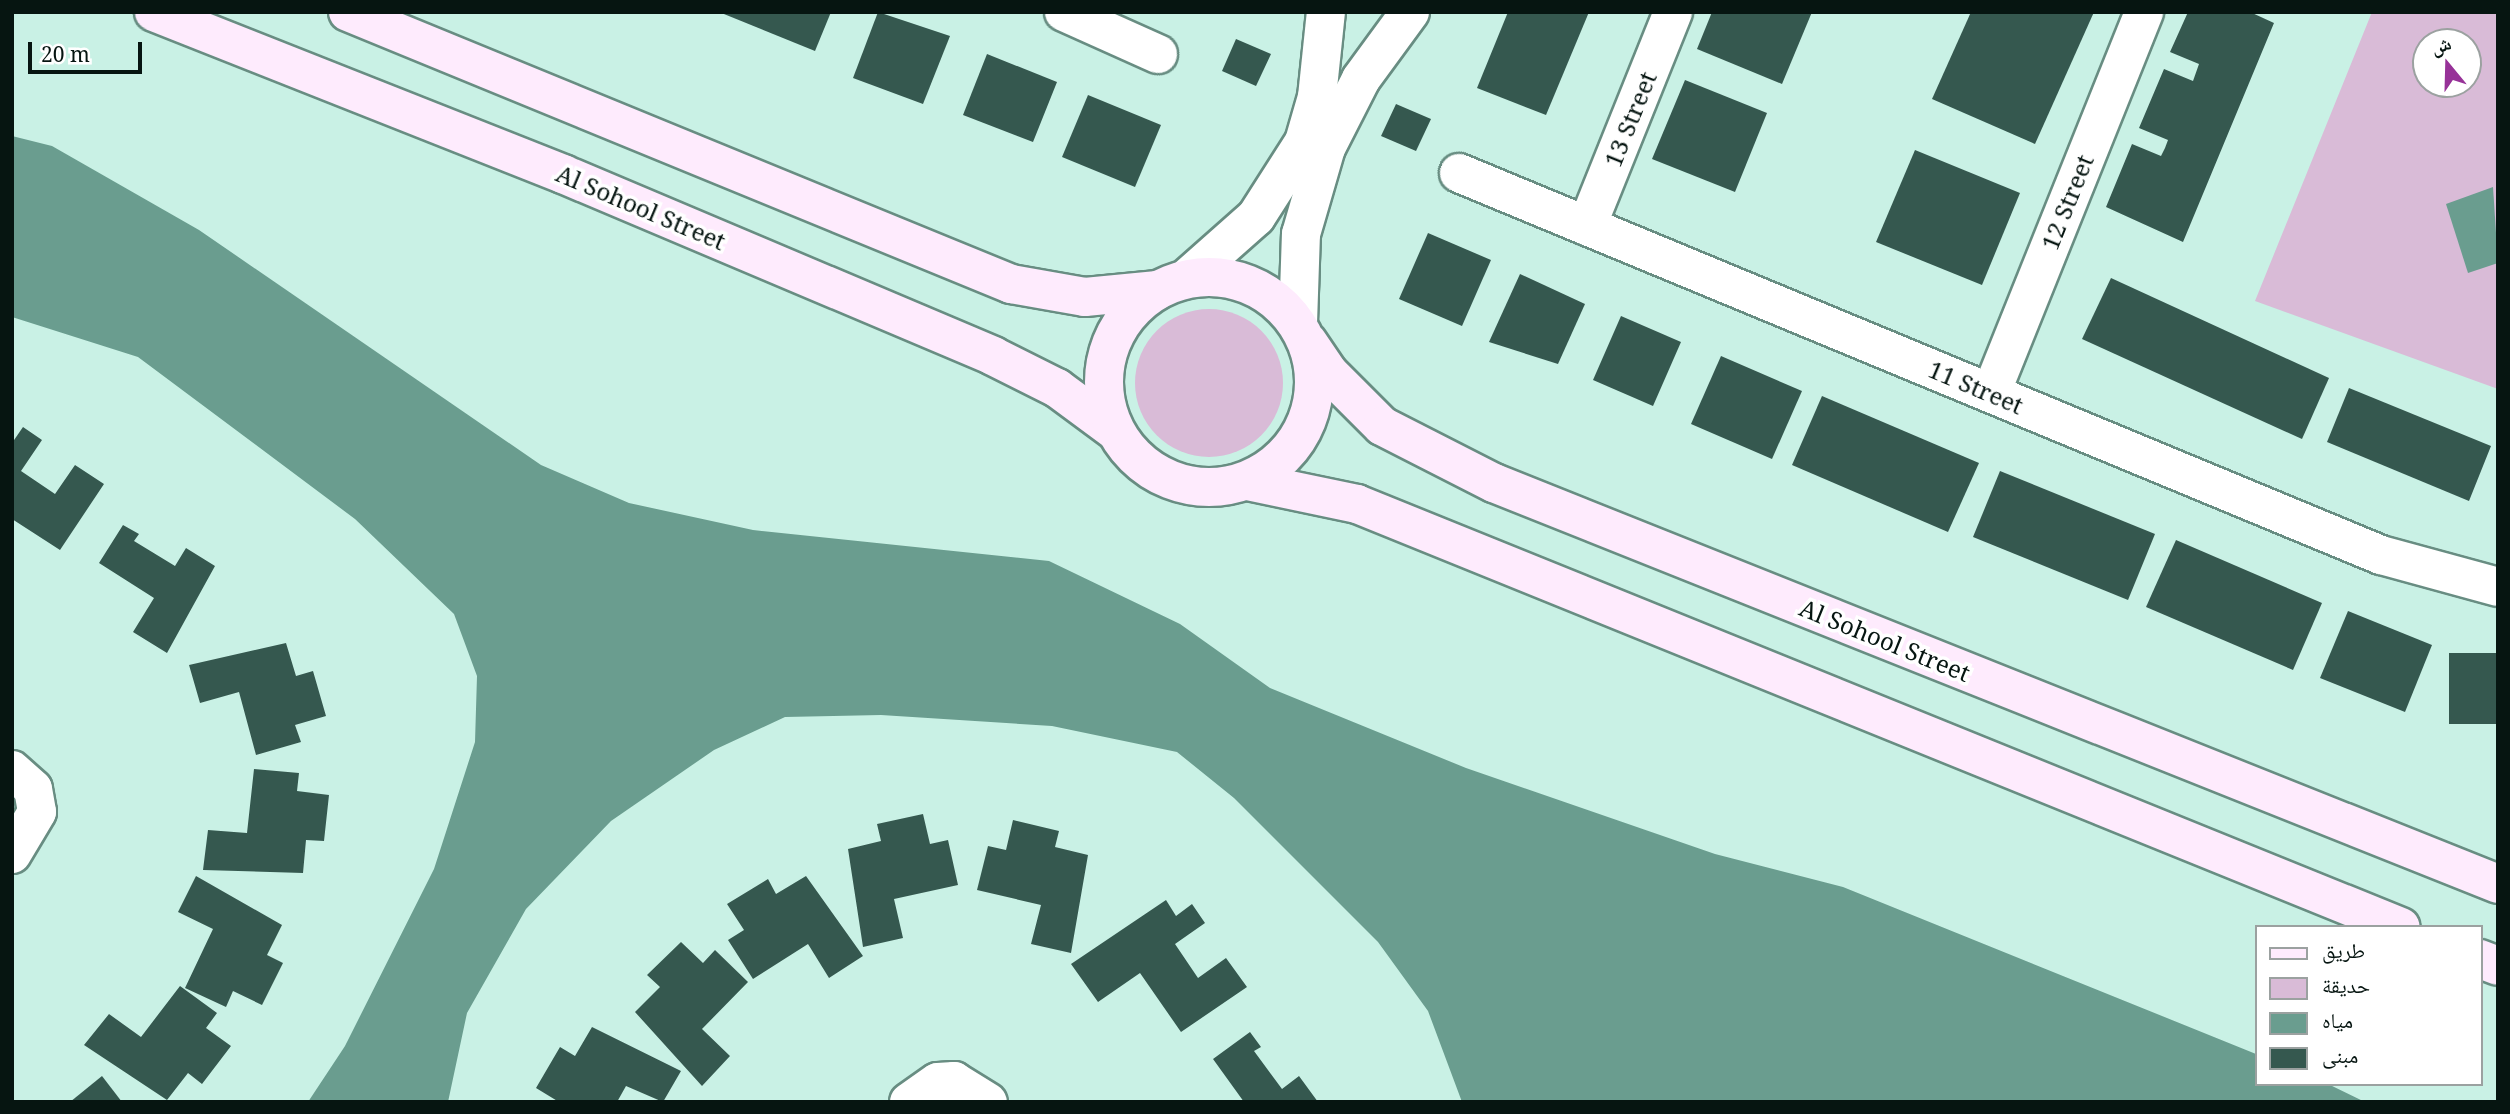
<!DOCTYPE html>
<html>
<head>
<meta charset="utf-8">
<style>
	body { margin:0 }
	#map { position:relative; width:2510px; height:1114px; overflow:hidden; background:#c9f1e5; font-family:"Noto Serif","Noto Naskh Arabic",serif }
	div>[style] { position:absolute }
	.green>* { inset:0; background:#d9bbd7 }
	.round { border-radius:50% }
	.water>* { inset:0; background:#6a9d8f }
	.building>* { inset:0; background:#35584f }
	.roads { filter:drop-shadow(2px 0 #688d82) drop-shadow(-2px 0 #688d82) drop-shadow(0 2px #688d82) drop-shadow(0 -2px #688d82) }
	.street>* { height:38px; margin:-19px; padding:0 19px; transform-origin:19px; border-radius:19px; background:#fff }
	.secondary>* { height:38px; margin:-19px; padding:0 19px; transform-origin:19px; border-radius:19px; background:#feebfd }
	.secondary>.ring { margin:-19px; padding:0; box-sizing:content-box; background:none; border:38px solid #feebfd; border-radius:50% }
	span { translate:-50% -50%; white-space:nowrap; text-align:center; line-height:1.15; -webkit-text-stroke:7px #fff; paint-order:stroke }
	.street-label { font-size:24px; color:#061511 }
	.frame { position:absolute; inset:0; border:14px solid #061511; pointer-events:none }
	.legend { position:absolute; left:2255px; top:925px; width:228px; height:161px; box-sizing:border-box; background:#fff; border:2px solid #9ba1a0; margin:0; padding:9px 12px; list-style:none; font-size:21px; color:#061511 }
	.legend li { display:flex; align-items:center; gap:14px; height:35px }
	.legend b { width:35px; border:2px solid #9ba1a0 }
	.north { position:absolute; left:2412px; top:28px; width:70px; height:70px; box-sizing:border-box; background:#fff; border:2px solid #9ba1a0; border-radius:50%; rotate:341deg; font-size:19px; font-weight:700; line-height:28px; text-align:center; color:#061511 }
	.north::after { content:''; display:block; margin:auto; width:24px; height:32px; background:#973298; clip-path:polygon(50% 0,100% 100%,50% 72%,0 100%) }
	.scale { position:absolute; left:28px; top:42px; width:114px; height:32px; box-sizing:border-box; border:4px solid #061511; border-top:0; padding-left:9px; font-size:21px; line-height:24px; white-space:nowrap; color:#061511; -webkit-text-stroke:5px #fff; paint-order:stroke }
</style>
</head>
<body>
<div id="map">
	<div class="green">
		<i style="clip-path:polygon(evenodd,2372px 12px,2498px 12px,2498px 389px,2255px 301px,2372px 12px,2426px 42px,2468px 42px,2468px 84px,2426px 84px,2426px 42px)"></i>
		<i class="round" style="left:1135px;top:309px;width:148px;height:148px"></i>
	</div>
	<div class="water">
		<i style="clip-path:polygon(12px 136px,52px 146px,199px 230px,541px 465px,629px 503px,753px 530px,1049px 561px,1180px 624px,1270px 688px,1466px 768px,1715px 854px,1843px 887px,2256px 1054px,2256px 1084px,2328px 1084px,2365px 1102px,1462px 1102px,1428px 1011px,1378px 942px,1234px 798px,1177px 752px,1052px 726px,881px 715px,785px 717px,714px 750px,611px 821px,526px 909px,467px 1013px,448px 1102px,308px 1102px,345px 1046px,434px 869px,475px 742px,477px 676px,454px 614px,355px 519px,138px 357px,12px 317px)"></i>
		<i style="clip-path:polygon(2493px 187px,2498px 263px,2468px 273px,2446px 204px)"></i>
	</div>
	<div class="building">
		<i style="clip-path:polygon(719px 12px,831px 12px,815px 51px)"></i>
		<i style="clip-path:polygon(878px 12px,950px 36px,923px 104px,853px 78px)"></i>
		<i style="clip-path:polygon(1508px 12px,1589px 12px,1546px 115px,1477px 88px)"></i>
		<i style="clip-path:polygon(1712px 12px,1812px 12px,1782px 84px,1697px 49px)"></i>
		<i style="clip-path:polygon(1971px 12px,2094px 12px,2035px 144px,1932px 99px)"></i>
		<i style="clip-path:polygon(2188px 12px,2250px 12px,2274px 23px,2183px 242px,2106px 207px,2132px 144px,2161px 156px,2165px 148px,2168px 140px,2139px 128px,2164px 69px,2193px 81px,2199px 64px,2170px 52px)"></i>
		<i style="clip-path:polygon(1236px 39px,1271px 54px,1256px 86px,1222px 71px)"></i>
		<i style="clip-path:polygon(987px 54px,1057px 82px,1033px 142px,963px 115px)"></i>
		<i style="clip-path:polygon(1685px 80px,1767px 113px,1735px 192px,1652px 159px)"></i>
		<i style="clip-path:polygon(1088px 95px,1161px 125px,1135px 187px,1062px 157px)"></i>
		<i style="clip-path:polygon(1396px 104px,1431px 119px,1416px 151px,1381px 136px)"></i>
		<i style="clip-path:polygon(1915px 150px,2020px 193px,1982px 285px,1876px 242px)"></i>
		<i style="clip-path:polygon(1428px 233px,1491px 260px,1462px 326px,1399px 299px)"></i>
		<i style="clip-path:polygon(1520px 274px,1585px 304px,1558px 364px,1489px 342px)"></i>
		<i style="clip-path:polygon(2111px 278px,2329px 378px,2302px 439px,2082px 339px)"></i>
		<i style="clip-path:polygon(1621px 316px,1681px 342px,1653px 406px,1593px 380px)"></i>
		<i style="clip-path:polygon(1721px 356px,1802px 391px,1772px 459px,1691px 424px)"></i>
		<i style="clip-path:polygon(2349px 388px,2491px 446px,2469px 501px,2327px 442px)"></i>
		<i style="clip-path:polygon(1822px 396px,1979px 463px,1948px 532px,1792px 465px)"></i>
		<i style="clip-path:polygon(23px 427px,42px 440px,21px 471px,55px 494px,75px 465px,104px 484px,60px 550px,12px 519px,12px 443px)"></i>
		<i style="clip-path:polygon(2000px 471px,2155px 534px,2128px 600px,1973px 537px)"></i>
		<i style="clip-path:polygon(123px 525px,139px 534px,134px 541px,175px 566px,186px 548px,215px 566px,167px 653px,133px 632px,154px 598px,99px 563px)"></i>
		<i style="clip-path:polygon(2176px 540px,2322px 603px,2293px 670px,2146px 607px)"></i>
		<i style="clip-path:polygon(2348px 611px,2432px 645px,2405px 712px,2320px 678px)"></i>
		<i style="clip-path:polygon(286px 643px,296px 676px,313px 671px,326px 716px,295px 725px,301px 742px,256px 755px,239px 692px,200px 703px,189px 665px)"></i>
		<i style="clip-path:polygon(2449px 653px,2498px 653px,2498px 724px,2449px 724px)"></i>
		<i style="clip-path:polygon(254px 769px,299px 773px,297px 791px,329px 795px,324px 841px,306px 840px,303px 873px,203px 870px,208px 830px,247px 833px)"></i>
		<i style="clip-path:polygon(923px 814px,930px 844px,948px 840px,958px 885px,894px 899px,903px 938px,863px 947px,848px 849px,881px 841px,877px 824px)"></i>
		<i style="clip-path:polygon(1013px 820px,1059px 831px,1055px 847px,1088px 855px,1071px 953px,1031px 944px,1041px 905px,977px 890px,988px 846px,1006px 850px)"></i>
		<i style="clip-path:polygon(196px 876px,282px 925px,267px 955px,283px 963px,262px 1005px,233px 991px,226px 1007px,185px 988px,213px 929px,178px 912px)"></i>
		<i style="clip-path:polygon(806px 876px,863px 956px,829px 978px,808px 944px,753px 979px,728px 940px,744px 930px,727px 904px,768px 879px,776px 894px)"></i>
		<i style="clip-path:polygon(1166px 900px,1176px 916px,1192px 904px,1205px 923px,1175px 944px,1198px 978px,1226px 958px,1247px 987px,1181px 1032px,1140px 973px,1098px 1002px,1071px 964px)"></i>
		<i style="clip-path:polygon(681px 942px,703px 963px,715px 950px,748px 982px,702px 1029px,730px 1056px,702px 1086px,635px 1012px,660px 987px,647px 975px)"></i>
		<i style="clip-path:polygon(180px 986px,217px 1013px,206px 1028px,231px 1046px,202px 1084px,188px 1073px,167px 1100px,84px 1045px,109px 1014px,141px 1037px)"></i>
		<i style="clip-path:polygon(592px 1027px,681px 1071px,663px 1102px,626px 1086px,617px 1102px,559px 1102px,536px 1088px,560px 1047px,575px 1056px)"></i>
		<i style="clip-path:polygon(1250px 1032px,1261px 1047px,1254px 1051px,1282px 1089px,1299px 1076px,1318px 1102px,1244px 1102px,1213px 1059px)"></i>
		<i style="clip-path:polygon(102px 1076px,122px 1102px,70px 1102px)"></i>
	</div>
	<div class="roads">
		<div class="street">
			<i style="left:1064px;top:12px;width:103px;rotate:24.1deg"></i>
			<i style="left:1459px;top:173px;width:998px;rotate:22.51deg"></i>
			<i style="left:2381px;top:555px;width:121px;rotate:15.3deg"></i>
			<i style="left:1587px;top:226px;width:231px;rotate:-68.1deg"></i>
			<i style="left:1187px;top:278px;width:92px;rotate:-41.5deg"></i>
			<i style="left:1256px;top:217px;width:89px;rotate:-57.4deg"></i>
			<i style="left:1304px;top:142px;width:47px;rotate:-73.9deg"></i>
			<i style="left:1317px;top:97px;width:85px;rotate:-84deg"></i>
			<i style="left:1298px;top:323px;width:89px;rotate:-88.1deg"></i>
			<i style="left:1301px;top:234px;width:90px;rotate:-73.8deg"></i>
			<i style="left:1326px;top:148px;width:77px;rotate:-63.1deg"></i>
			<i style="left:1361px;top:79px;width:83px;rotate:-53.8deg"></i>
			<i style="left:1991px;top:393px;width:411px;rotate:-68.1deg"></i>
			<i style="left:12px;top:770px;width:28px;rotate:42deg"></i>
			<i style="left:33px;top:789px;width:23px;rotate:80deg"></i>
			<i style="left:37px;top:812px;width:49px;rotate:120.8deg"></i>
			<i style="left:909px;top:1102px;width:35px;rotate:-35deg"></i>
			<i style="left:938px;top:1082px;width:16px;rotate:-4deg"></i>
			<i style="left:954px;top:1081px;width:40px;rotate:32deg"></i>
		</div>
		<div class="secondary">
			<i style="left:154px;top:12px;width:440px;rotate:21.6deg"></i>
			<i style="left:563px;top:174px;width:467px;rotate:22.9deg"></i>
			<i style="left:993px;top:356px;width:72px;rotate:26.6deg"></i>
			<i style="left:1057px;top:388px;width:71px;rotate:36.4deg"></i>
			<i style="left:348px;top:12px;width:717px;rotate:22.31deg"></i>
			<i style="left:1011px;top:284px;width:75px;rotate:10deg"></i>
			<i style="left:1085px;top:297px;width:73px;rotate:-5.5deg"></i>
			<i class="ring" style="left:1104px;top:277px;width:172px;height:172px"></i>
			<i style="left:1308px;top:342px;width:37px;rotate:56deg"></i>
			<i style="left:1329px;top:373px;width:75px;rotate:45deg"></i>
			<i style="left:1382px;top:426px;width:126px;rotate:27deg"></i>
			<i style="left:1494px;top:483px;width:1081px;rotate:21.77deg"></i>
			<i style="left:1247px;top:481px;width:112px;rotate:11.8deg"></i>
			<i style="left:1357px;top:504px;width:1126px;rotate:22.06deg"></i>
			<i style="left:2480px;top:959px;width:19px;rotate:21deg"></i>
		</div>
	</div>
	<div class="street-label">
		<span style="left:1630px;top:119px;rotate:-68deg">13 Street</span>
		<span style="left:2067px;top:202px;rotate:-68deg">12 Street</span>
		<span style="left:641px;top:207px;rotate:23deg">Al Sohool Street</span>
		<span style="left:1976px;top:387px;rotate:23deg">11 Street</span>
		<span style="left:1885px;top:640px;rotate:22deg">Al Sohool Street</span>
	</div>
	<div class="frame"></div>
	<ul class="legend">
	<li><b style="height:9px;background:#feebfd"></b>طريق</li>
	<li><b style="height:19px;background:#d9bbd7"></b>حديقة</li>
	<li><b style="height:19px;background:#6a9d8f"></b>مياه</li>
	<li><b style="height:19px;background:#35584f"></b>مبنى</li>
	</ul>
	<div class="north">ش</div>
	<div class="scale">20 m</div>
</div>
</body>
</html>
